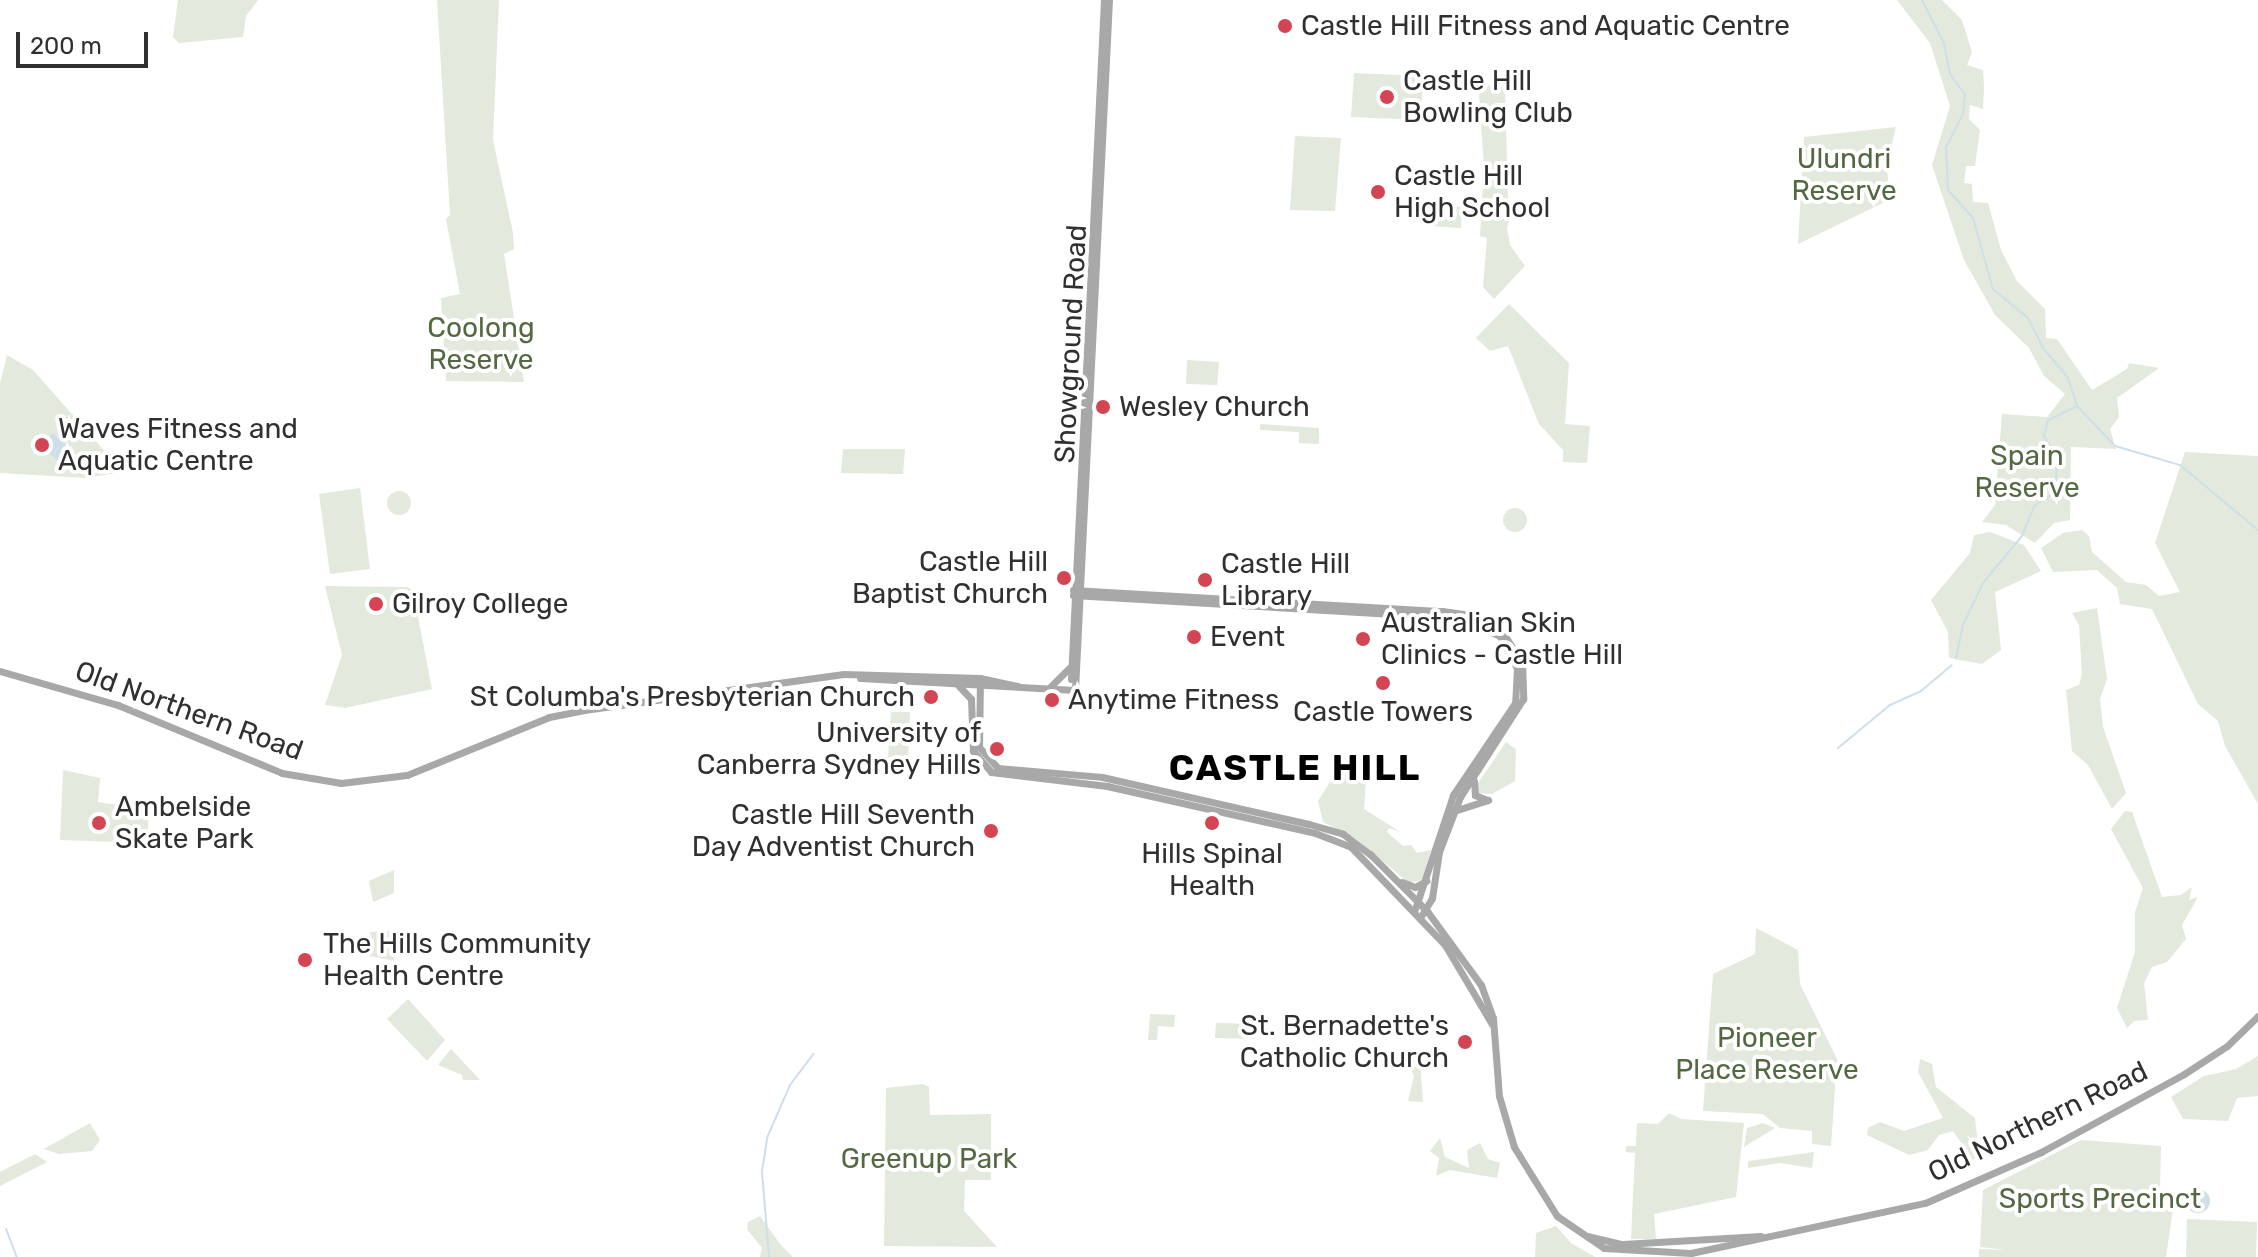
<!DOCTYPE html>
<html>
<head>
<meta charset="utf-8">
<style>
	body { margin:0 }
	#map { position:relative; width:2258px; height:1257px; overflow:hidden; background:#fff; font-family:Rubik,sans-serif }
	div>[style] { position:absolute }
	.green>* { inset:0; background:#e3e9dd }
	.round { border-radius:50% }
	.water>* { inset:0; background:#cedfe9 }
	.stream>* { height:2px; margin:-1px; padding:0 1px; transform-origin:1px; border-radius:1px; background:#cedfe9 }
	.major>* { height:7px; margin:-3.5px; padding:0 3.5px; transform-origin:3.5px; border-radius:3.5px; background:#a8a8a8 }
	.dots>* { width:22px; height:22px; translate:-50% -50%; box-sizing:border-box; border:4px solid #fff; border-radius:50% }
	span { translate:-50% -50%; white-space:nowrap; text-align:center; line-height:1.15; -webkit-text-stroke:8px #fff; paint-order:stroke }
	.poi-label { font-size:28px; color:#303030 }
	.left { translate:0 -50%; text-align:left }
	.right { translate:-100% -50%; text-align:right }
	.park-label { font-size:28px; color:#546842 }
	.street-label { font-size:28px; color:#303030 }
	.district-label { font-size:36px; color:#000; font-weight:700; letter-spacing:2px }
	.scale { position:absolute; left:16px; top:32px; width:132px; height:36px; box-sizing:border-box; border:4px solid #303030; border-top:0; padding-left:10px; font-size:24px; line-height:28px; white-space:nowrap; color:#303030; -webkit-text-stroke:6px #fff; paint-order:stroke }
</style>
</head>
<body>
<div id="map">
	<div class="green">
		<i style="clip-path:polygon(178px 0,258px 0,246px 16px,243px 37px,179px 43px,173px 37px)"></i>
		<i style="clip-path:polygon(437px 0,499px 0,493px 140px,513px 233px,514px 249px,504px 254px,524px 382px,446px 381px,441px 298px,460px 294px,446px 219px,450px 215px)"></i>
		<i style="clip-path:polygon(1897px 0,1942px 0,1962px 20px,1972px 52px,1967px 65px,1983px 70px,1984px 86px,1983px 109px,1970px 105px,1969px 119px,1980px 130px,1975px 166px,1966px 166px,1964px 183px,1972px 184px,1973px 202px,1988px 203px,2001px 250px,2017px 281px,2045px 309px,2046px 338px,2057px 339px,2092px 390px,2127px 369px,2129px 363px,2159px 368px,2117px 398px,2119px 417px,2110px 429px,2116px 449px,2071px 447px,2070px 520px,2054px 523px,2035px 543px,2006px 525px,1982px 522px,1995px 505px,2002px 414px,2047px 417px,2065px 394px,2044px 376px,2029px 348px,1995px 315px,1964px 260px,1932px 165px,1950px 106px,1930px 43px)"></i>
		<i style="clip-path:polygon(1354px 73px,1423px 76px,1421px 120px,1351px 117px)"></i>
		<i style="clip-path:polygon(1493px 82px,1505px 89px,1508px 201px,1513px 204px,1507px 229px,1510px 245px,1525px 266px,1494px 299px,1483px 287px,1487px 238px,1480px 236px,1484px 167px,1479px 94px)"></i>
		<i style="clip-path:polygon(1896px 127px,1887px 163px,1889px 200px,1798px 244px,1804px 137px)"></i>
		<i style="clip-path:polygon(1295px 136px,1341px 138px,1335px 211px,1290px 210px)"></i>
		<i style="clip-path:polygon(1432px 205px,1462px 207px,1461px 228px,1430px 226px)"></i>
		<i style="clip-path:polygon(1509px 304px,1569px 363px,1565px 424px,1590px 426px,1587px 463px,1563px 462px,1563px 450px,1539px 424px,1508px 346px,1490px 351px,1476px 338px)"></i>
		<i style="clip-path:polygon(7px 355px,33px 370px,123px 472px,85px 478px,0 473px,0 383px)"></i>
		<i style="clip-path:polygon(1187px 360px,1219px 362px,1217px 385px,1186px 384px)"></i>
		<i style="clip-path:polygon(1260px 424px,1319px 428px,1319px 444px,1299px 443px,1299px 432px,1260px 430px)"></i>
		<i style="clip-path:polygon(843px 449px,905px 449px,903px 474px,841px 473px)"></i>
		<i style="clip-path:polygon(2185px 452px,2258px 456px,2258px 804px,2225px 746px,2218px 721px,2198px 704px,2152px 609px,2120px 604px,2117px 588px,2097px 570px,2053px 572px,2041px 548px,2063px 533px,2082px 530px,2089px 536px,2092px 552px,2126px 582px,2146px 585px,2159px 596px,2180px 592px,2155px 543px)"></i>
		<i style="clip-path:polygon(360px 488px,370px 569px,330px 574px,319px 494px)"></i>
		<i class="round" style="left:387px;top:491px;width:24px;height:24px"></i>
		<i class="round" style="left:1503px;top:508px;width:24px;height:24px"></i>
		<i style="clip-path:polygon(1990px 532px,2024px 545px,2041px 571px,1995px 592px,2001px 650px,1982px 664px,1949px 658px,1948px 632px,1931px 600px,1970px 553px,1974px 535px)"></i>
		<i style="clip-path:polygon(325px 586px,408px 587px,413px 591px,432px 689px,345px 708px,325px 705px,342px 655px)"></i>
		<i style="clip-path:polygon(2097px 608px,2107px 679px,2100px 699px,2103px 727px,2126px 793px,2112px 809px,2088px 765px,2072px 751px,2066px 690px,2079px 685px,2082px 674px,2079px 625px,2072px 613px)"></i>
		<i style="clip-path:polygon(891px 712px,910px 712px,908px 758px,888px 757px)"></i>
		<i style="clip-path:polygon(1506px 742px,1516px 749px,1515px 781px,1492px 794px,1477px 793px,1476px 786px)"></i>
		<i style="clip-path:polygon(1335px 767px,1372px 777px,1366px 779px,1364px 809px,1400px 832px,1389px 828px,1387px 832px,1403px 846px,1411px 845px,1417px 853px,1431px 850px,1422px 880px,1409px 883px,1356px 839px,1323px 822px,1318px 801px,1334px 776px,1340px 781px,1343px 773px)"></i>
		<i style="clip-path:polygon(63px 770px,100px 778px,98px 802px,149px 810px,147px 843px,60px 840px)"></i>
		<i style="clip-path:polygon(2125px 811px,2132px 812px,2162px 897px,2181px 895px,2192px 887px,2189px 900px,2198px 897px,2182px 925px,2186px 939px,2167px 962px,2152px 967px,2144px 983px,2148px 1020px,2134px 1021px,2127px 1028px,2117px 1008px,2135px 952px,2135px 912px,2143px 888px,2111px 829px)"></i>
		<i style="clip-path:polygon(394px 870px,394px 893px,373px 902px,369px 881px)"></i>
		<i style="clip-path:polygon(1756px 928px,1798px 950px,1800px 984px,1837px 1059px,1831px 1146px,1812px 1144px,1812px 1131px,1780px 1128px,1763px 1114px,1703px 1111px,1713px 974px,1755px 954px)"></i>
		<i style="clip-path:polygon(396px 931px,394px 961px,356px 953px,372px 946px,370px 932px)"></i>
		<i style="clip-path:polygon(408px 999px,445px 1040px,427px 1061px,387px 1019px)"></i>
		<i style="clip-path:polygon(1150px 1014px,1175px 1015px,1174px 1027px,1158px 1026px,1157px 1040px,1148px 1040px)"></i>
		<i style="clip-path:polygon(1216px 1023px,1255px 1024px,1255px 1039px,1215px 1038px)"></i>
		<i style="clip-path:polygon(451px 1049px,480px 1080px,463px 1080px,462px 1075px,438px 1065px)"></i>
		<i style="clip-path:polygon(1405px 1056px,1420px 1060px,1423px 1102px,1408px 1101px,1414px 1076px)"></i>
		<i style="clip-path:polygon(2258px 1056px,2258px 1096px,2237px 1098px,2228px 1121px,2183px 1119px,2171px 1097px,2204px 1076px,2236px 1069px)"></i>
		<i style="clip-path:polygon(1920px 1059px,1932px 1064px,1936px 1087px,1975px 1118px,1979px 1155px,1973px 1160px,1953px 1131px,1939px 1135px,1928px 1150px,1909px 1155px,1867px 1135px,1868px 1128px,1880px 1122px,1904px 1131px,1943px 1118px,1918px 1072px)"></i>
		<i style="clip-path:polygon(923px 1084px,929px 1087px,930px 1115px,991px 1114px,991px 1180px,965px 1180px,964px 1211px,997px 1247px,884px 1246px,886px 1088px)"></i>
		<i style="clip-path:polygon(1669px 1113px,1681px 1119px,1744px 1123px,1736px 1197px,1654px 1214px,1656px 1239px,1631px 1239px,1635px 1153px,1626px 1152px,1626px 1146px,1636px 1146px,1637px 1123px,1658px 1124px)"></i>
		<i style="clip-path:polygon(90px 1123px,100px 1140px,92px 1151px,59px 1154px,44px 1149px)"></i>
		<i style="clip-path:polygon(1763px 1123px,1775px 1128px,1744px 1147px,1747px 1128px)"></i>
		<i style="clip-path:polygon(1440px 1138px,1445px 1157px,1469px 1168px,1467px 1150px,1480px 1143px,1488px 1159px,1500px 1163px,1497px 1178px,1450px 1170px,1436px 1176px,1439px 1158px,1430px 1151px)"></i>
		<i style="clip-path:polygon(2081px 1140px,2161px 1146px,2160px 1189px,2174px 1202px,2166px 1257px,1979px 1257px,1979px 1249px,2006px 1250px,1980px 1247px,1983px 1190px)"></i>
		<i style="clip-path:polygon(1814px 1152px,1812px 1168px,1780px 1163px,1748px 1168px,1748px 1161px)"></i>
		<i style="clip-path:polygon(35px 1154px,47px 1162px,0 1186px,0 1172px)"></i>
		<i style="clip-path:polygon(760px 1216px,780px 1244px,793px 1257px,760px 1257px,762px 1248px,747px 1229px,748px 1222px)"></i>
		<i style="clip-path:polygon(2187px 1219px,2257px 1222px,2256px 1257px,2186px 1257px)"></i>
		<i style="clip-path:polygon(1556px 1226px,1571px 1243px,1595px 1257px,1535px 1257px,1536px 1233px)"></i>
	</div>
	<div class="water">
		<i style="clip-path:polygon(53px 433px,77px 456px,66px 468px,41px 446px)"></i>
		<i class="round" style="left:2186px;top:1189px;width:24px;height:24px"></i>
	</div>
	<div class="stream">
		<i style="left:1922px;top:0;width:48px;rotate:62.9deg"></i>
		<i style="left:1944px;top:43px;width:32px;rotate:79deg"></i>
		<i style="left:1950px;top:74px;width:26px;rotate:54deg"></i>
		<i style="left:1965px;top:95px;width:19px;rotate:96deg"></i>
		<i style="left:1963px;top:114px;width:37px;rotate:117deg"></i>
		<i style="left:1946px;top:147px;width:43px;rotate:87.3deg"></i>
		<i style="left:1948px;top:190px;width:38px;rotate:48deg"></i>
		<i style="left:1973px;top:218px;width:74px;rotate:74.3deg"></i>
		<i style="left:1993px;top:289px;width:45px;rotate:39.6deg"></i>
		<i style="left:2028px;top:318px;width:34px;rotate:63deg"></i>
		<i style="left:2043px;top:348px;width:39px;rotate:50deg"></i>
		<i style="left:2068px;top:378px;width:29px;rotate:72deg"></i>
		<i style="left:2077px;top:406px;width:32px;rotate:154deg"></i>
		<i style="left:2048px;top:420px;width:16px;rotate:104deg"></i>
		<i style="left:2044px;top:436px;width:26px;rotate:61deg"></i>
		<i style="left:2057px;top:459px;width:34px;rotate:93deg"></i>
		<i style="left:2055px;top:493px;width:23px;rotate:149deg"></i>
		<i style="left:2035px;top:505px;width:34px;rotate:113deg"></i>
		<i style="left:2022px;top:536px;width:61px;rotate:129.7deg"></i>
		<i style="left:1983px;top:583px;width:47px;rotate:115.5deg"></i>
		<i style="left:1963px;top:625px;width:34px;rotate:102deg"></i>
		<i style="left:2077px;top:406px;width:55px;rotate:46.5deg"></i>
		<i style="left:2115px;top:446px;width:68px;rotate:16.3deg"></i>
		<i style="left:2180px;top:465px;width:102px;rotate:39.8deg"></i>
		<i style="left:1838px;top:748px;width:67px;rotate:-39.6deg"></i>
		<i style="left:1890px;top:705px;width:34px;rotate:-24deg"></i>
		<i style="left:1921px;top:691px;width:40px;rotate:-40deg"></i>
		<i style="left:6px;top:1229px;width:30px;rotate:69deg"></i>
		<i style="left:769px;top:1257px;width:86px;rotate:-94.7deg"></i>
		<i style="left:762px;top:1171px;width:33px;rotate:-81deg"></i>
		<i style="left:767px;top:1138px;width:58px;rotate:-66.5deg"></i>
		<i style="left:790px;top:1085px;width:39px;rotate:-53deg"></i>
	</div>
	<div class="major">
		<i style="left:1073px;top:590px;width:370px;rotate:3.3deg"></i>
		<i style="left:1442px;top:611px;width:36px;rotate:8deg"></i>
		<i style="left:1478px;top:616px;width:27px;rotate:31deg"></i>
		<i style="left:1501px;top:630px;width:38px;rotate:57deg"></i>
		<i style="left:1522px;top:662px;width:37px;rotate:88deg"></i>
		<i style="left:1523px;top:699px;width:117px;rotate:122.7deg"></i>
		<i style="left:1460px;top:797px;width:59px;rotate:110.9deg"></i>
		<i style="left:1439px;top:852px;width:47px;rotate:98.7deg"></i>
		<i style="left:1432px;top:898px;width:21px;rotate:121deg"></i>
		<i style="left:1073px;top:595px;width:388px;rotate:3.4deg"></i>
		<i style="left:1460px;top:618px;width:44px;rotate:24.2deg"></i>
		<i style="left:1500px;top:636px;width:36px;rotate:62deg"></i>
		<i style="left:1517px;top:668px;width:35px;rotate:93deg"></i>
		<i style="left:1515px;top:703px;width:111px;rotate:124deg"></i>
		<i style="left:1453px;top:795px;width:120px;rotate:108.4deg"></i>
		<i style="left:0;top:671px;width:123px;rotate:16.1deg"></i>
		<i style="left:118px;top:705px;width:178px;rotate:22.5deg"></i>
		<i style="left:282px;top:773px;width:60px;rotate:9.6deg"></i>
		<i style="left:341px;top:783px;width:66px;rotate:-6.9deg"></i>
		<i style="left:407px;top:775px;width:153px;rotate:-22.2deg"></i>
		<i style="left:549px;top:717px;width:36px;rotate:-11deg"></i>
		<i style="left:584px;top:710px;width:262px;rotate:-7.9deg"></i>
		<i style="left:844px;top:674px;width:136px;rotate:1.7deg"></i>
		<i style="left:980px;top:678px;width:39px;rotate:12deg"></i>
		<i style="left:860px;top:678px;width:215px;rotate:3.2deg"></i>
		<i style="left:1075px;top:690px;width:691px;rotate:-87.18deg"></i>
		<i style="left:980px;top:678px;width:69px;rotate:90.8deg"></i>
		<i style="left:979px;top:747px;width:28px;rotate:48deg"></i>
		<i style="left:998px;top:768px;width:104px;rotate:4.9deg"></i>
		<i style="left:1102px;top:777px;width:212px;rotate:12.8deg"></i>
		<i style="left:1309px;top:824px;width:35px;rotate:16deg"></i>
		<i style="left:1343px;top:834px;width:34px;rotate:37deg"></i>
		<i style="left:1370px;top:854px;width:81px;rotate:45deg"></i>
		<i style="left:1427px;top:911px;width:92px;rotate:53.9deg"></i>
		<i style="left:1481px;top:985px;width:35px;rotate:70deg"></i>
		<i style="left:1493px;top:1018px;width:78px;rotate:85.6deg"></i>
		<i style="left:1499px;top:1096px;width:53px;rotate:73.6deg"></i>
		<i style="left:1514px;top:1147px;width:81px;rotate:58.1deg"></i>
		<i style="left:1557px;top:1216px;width:57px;rotate:34.2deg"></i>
		<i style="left:1604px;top:1248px;width:87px;rotate:3.3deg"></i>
		<i style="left:1691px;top:1253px;width:239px;rotate:-12.1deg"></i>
		<i style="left:1925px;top:1203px;width:127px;rotate:-23.7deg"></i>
		<i style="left:2041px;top:1152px;width:163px;rotate:-28.6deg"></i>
		<i style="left:2184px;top:1074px;width:51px;rotate:-33.1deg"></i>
		<i style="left:2227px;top:1046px;width:43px;rotate:-44.1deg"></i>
		<i style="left:1071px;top:679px;width:680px;rotate:-87.22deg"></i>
		<i style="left:958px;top:685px;width:19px;rotate:47deg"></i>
		<i style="left:971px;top:699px;width:52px;rotate:87.8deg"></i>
		<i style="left:973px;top:751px;width:28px;rotate:49deg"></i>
		<i style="left:991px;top:772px;width:117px;rotate:6.9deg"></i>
		<i style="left:1107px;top:786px;width:213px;rotate:12.7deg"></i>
		<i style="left:1315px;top:833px;width:39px;rotate:21deg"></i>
		<i style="left:1351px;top:847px;width:136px;rotate:46.2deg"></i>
		<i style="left:1445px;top:945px;width:92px;rotate:59.3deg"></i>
		<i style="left:1050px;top:687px;width:27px;rotate:-45deg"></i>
		<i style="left:1474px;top:781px;width:14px;rotate:86deg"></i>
		<i style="left:1475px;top:795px;width:13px;rotate:23deg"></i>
		<i style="left:1454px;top:811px;width:36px;rotate:-18deg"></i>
		<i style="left:1402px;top:882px;width:14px;rotate:21deg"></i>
		<i style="left:1415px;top:887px;width:13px;rotate:-29deg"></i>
		<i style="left:1587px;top:1236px;width:37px;rotate:13deg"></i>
		<i style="left:1623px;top:1244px;width:138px;rotate:-3.3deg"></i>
	</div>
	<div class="dots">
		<i style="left:1285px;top:26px;background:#d44554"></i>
		<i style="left:1387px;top:97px;background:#d44554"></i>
		<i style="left:1378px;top:192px;background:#d44554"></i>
		<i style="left:1103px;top:407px;background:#d44554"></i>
		<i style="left:42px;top:445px;background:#d44554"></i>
		<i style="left:1064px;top:578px;background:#d44554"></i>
		<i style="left:1205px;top:580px;background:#d44554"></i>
		<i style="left:376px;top:604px;background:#d44554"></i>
		<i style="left:1194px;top:637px;background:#d44554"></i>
		<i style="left:1363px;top:639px;background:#d44554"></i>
		<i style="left:1383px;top:683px;background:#d44554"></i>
		<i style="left:931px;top:697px;background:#d44554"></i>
		<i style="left:1052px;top:700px;background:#d44554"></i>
		<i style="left:997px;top:749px;background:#d44554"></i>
		<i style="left:99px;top:823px;background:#d44554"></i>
		<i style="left:1212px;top:823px;background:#d44554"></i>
		<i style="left:991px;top:831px;background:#d44554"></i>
		<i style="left:305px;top:960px;background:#d44554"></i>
		<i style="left:1465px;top:1042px;background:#d44554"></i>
	</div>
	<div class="poi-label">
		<span class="left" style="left:1301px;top:26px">Castle Hill Fitness and Aquatic Centre</span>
		<span class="left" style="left:1403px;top:97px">Castle Hill<br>Bowling Club</span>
		<span class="left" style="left:1394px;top:192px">Castle Hill<br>High School</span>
		<span class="left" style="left:1119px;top:407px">Wesley Church</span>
		<span class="left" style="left:58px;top:445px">Waves Fitness and<br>Aquatic Centre</span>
		<span class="right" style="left:1048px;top:578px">Castle Hill<br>Baptist Church</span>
		<span class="left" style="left:1221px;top:580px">Castle Hill<br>Library</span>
		<span class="left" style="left:392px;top:604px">Gilroy College</span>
		<span class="left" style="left:1381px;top:639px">Australian Skin<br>Clinics - Castle Hill</span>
		<span class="left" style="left:1210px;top:637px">Event</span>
		<span class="right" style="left:915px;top:697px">St Columba's Presbyterian Church</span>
		<span class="left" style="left:1068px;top:700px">Anytime Fitness</span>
		<span style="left:1383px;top:712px">Castle Towers</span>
		<span class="right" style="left:981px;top:749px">University of<br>Canberra Sydney Hills</span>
		<span class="left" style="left:115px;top:823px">Ambelside<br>Skate Park</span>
		<span class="right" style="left:975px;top:831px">Castle Hill Seventh<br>Day Adventist Church</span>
		<span style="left:1212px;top:870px">Hills Spinal<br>Health</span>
		<span class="left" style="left:323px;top:960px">The Hills Community<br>Health Centre</span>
		<span class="right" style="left:1449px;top:1042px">St. Bernadette's<br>Catholic Church</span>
	</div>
	<div class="park-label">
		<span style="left:1844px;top:175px">Ulundri<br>Reserve</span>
		<span style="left:481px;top:344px">Coolong<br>Reserve</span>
		<span style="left:2027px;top:472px">Spain<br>Reserve</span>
		<span style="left:1767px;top:1054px">Pioneer<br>Place Reserve</span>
		<span style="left:929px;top:1159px">Greenup Park</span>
		<span style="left:2100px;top:1199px">Sports Precinct</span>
	</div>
	<div class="street-label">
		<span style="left:1071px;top:344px;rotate:-87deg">Showground Road</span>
		<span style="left:189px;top:711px;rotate:20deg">Old Northern Road</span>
		<span style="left:2038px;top:1122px;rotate:-26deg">Old Northern Road</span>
	</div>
	<div class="district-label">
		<span style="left:1295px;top:768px">CASTLE HILL</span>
	</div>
	<div class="scale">200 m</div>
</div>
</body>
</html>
